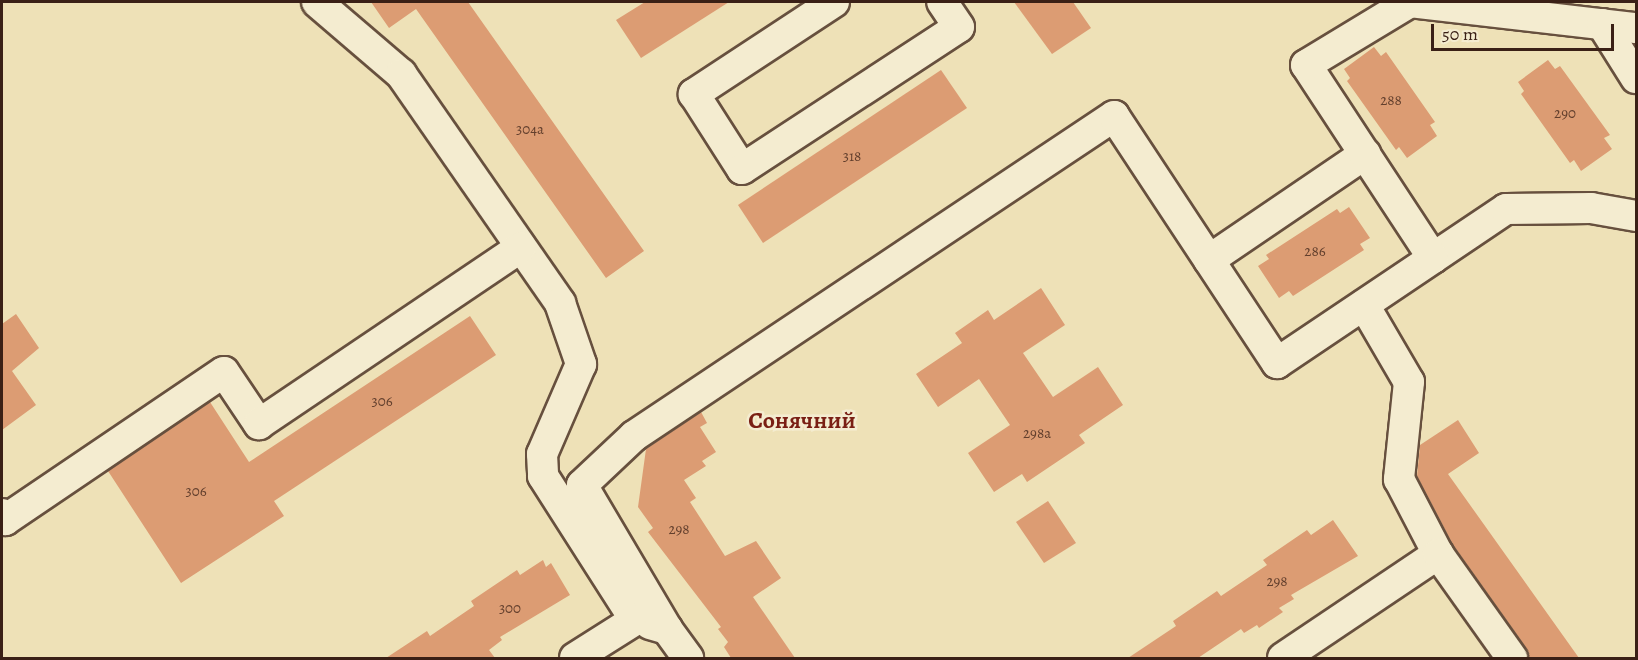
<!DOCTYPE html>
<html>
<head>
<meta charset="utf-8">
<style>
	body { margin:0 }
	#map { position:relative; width:1638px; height:660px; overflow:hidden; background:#eee1b7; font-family:Alegreya,serif }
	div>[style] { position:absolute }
	.building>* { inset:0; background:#dc9c73 }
	.roads { filter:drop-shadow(2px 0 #67503e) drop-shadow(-2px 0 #67503e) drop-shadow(0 2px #67503e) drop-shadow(0 -2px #67503e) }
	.minor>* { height:30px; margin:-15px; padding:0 15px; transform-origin:15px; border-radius:15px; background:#f4ecd0 }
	span { translate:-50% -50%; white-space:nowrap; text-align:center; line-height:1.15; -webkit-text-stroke:5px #f4ecd0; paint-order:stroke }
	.number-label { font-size:15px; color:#623f2d }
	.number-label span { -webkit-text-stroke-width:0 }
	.district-label { font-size:24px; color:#7a1f14; font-weight:700 }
	.frame { position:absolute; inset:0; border:3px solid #3a2016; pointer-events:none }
	.scale { position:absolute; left:1431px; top:24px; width:183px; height:27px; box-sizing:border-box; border:3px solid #3a2016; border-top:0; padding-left:8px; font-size:18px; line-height:21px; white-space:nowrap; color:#3a2016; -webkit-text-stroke:4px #f4ecd0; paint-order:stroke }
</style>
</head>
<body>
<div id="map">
	<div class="building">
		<i style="clip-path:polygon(371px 2px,468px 2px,644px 251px,606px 278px,416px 9px,389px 28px)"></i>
		<i style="clip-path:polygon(645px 2px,729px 2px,641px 58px,616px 20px)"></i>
		<i style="clip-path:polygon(1014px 2px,1073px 2px,1091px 28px,1052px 54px)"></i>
		<i style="clip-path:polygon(1374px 47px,1381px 56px,1386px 52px,1435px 122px,1430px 125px,1437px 136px,1407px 158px,1399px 147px,1396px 150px,1347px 81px,1350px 78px,1344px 69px)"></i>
		<i style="clip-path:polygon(1548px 60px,1555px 69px,1560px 66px,1610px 135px,1604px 138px,1612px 149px,1581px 171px,1574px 160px,1570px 163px,1521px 94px,1524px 91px,1518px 82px)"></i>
		<i style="clip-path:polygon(941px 70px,967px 108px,763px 243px,738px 205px)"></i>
		<i style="clip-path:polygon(1349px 207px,1370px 238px,1360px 244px,1364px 250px,1293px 296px,1289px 291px,1279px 298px,1258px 266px,1269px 259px,1266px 255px,1337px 209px,1340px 213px)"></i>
		<i style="clip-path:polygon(1041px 288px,1065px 325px,1023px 353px,1053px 397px,1098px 367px,1123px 405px,1079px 435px,1085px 443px,1027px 482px,1022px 474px,994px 492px,968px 453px,1010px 425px,979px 379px,938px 407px,916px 374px,962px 343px,955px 333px,988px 310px,994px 320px)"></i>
		<i style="clip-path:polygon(16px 314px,39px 348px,12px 371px,36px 405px,2px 430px,2px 324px)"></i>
		<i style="clip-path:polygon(470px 316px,496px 355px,274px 501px,284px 516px,181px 583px,108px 471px,210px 402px,249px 462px)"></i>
		<i style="clip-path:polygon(701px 412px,707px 423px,700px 427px,716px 452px,702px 461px,706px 466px,684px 480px,696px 498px,690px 502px,725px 556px,756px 541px,781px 578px,753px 597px,795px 658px,731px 658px,724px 647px,728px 642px,718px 629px,721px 627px,648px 532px,653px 528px,638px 507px,646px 449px)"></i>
		<i style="clip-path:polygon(1458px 420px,1479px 453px,1448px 474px,1579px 658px,1529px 658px,1526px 648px,1453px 545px,1417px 476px,1420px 445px)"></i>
		<i style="clip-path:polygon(1048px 501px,1076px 543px,1044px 563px,1016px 522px)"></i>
		<i style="clip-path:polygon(1333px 520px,1358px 556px,1291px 595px,1294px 599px,1279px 608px,1283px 612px,1259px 628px,1257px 625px,1244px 633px,1241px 629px,1198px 658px,1128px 658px,1176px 626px,1173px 621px,1217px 591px,1221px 596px,1267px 565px,1263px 560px,1307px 530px,1311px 535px)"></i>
		<i style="clip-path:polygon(543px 560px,546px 567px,551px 563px,570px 595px,500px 637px,502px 640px,489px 650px,495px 658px,386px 658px,427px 631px,430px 636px,474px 606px,471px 601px,517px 570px,520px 575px)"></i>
	</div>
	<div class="roads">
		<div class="minor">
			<i style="left:317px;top:2px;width:111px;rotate:40.6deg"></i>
			<i style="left:401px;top:74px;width:279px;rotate:55.2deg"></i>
			<i style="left:560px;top:303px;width:65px;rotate:71deg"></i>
			<i style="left:581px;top:364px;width:98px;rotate:113.4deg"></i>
			<i style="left:542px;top:454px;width:22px;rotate:87deg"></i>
			<i style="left:543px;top:476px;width:171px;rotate:57.4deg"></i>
			<i style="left:635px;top:620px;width:71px;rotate:147.7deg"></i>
			<i style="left:834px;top:2px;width:168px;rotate:146.7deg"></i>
			<i style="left:694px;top:94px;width:89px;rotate:57.4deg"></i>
			<i style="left:742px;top:169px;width:259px;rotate:-33.2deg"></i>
			<i style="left:959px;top:27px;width:30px;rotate:-124deg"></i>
			<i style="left:1410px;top:2px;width:227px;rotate:6.6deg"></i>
			<i style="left:1602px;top:24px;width:64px;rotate:57.8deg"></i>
			<i style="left:1433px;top:258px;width:88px;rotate:-33.9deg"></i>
			<i style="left:1506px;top:209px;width:85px;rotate:-0.7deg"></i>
			<i style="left:1591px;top:208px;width:46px;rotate:10.1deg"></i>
			<i style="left:1209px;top:260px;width:189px;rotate:-34.2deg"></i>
			<i style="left:1364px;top:305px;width:89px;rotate:59.7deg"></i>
			<i style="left:1409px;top:382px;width:98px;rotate:95.9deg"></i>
			<i style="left:1399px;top:479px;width:85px;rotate:62.5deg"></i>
			<i style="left:2px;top:514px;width:7px;rotate:63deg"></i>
			<i style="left:5px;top:520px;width:264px;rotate:-34.1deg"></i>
			<i style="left:224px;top:372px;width:63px;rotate:56.1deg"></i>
			<i style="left:259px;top:424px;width:316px;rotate:-34deg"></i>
			<i style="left:650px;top:624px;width:18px;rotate:16deg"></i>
			<i style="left:667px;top:629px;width:36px;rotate:54deg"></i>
			<i style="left:667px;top:629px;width:167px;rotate:-120.6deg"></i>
			<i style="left:582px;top:485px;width:71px;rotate:-43.3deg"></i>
			<i style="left:634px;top:436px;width:577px;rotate:-33.69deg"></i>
			<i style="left:1114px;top:116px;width:296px;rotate:56.6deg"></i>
			<i style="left:1277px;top:363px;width:188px;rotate:-33.9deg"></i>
			<i style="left:1433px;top:258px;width:231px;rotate:-123.3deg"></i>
			<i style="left:1306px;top:65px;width:122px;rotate:-31.2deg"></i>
			<i style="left:1283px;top:658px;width:187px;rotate:-33.9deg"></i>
			<i style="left:1438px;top:554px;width:128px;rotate:54.6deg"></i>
		</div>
	</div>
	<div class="number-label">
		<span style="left:1391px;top:101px">288</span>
		<span style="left:1565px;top:114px">290</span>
		<span style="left:530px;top:130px">304а</span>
		<span style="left:852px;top:157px">318</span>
		<span style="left:1315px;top:252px">286</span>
		<span style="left:382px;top:402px">306</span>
		<span style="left:1037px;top:434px">298а</span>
		<span style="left:196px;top:492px">306</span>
		<span style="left:679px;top:530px">298</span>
		<span style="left:1277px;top:582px">298</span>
		<span style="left:510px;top:609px">300</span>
	</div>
	<div class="district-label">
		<span style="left:802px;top:421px">Сонячний</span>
	</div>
	<div class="frame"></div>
	<div class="scale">50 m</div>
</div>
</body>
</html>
